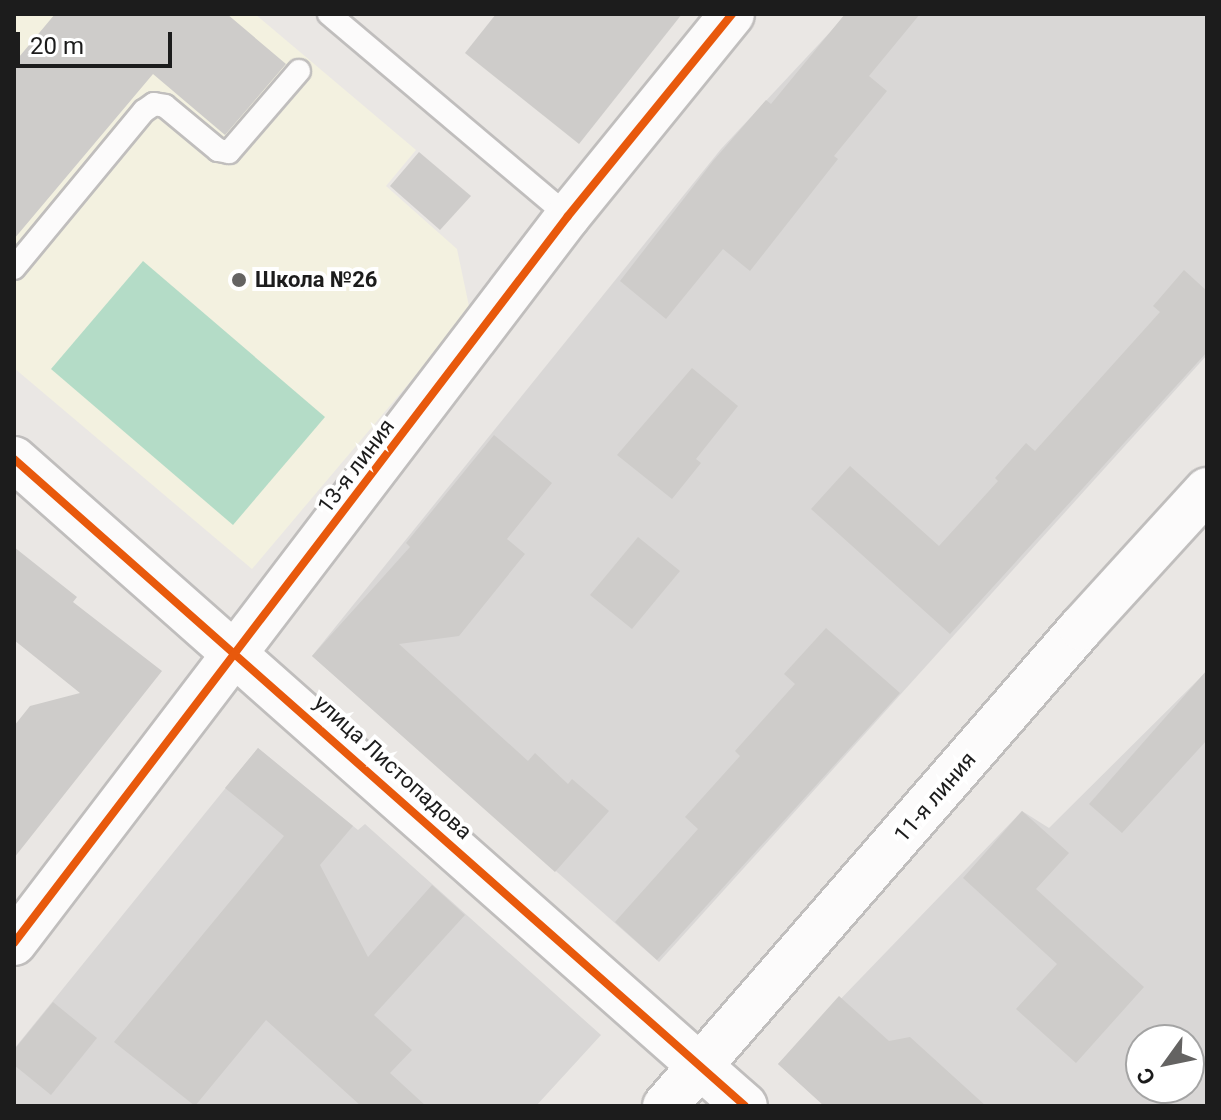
<!DOCTYPE html>
<html>
<head>
<meta charset="utf-8">
<style>
	body { margin:0 }
	#map { position:relative; width:1221px; height:1120px; overflow:hidden; background:#eae7e4; font-family:Roboto,sans-serif }
	div>[style] { position:absolute }
	.residential>* { inset:0; background:#d9d7d6 }
	.education>* { inset:0; background:#f3f1e0 }
	.pitch>* { inset:0; background:#b4dcc7 }
	.building>* { inset:0; background:#ceccca }
	.roads { filter:drop-shadow(2px 0 #c0bebd) drop-shadow(-2px 0 #c0bebd) drop-shadow(0 2px #c0bebd) drop-shadow(0 -2px #c0bebd) }
	.lane>* { height:22px; margin:-11px; padding:0 11px; transform-origin:11px; border-radius:11px; background:#fcfbfb }
	.street>* { height:44px; margin:-22px; padding:0 22px; transform-origin:22px; border-radius:22px; background:#fcfbfb }
	.cycleway>* { height:8px; margin:-4px; padding:0 4px; transform-origin:4px; border-radius:4px; background:#e8590c }
	.dots>* { width:22px; height:22px; translate:-50% -50%; box-sizing:border-box; border:4px solid #fff; border-radius:50% }
	span { translate:-50% -50%; white-space:nowrap; text-align:center; line-height:1.15; -webkit-text-stroke:8px #fff; paint-order:stroke }
	.poi-label { font-size:22px; color:#1c1c1c; font-weight:700 }
	.left { translate:0 -50%; text-align:left }
	.street-label { font-size:22px; color:#1c1c1c }
	.frame { position:absolute; inset:0; border:16px solid #1c1c1c; pointer-events:none }
	.north { position:absolute; left:1125px; top:1024px; width:80px; height:80px; box-sizing:border-box; background:#fff; border:2px solid #a4a4a4; border-radius:50%; rotate:237deg; font-size:22px; font-weight:700; line-height:32px; text-align:center; color:#1c1c1c }
	.north::after { content:''; display:block; margin:auto; width:28px; height:36px; background:#646362; clip-path:polygon(50% 0,100% 100%,50% 72%,0 100%) }
	.scale { position:absolute; left:16px; top:32px; width:156px; height:36px; box-sizing:border-box; border:4px solid #1c1c1c; border-top:0; padding-left:10px; font-size:24px; line-height:28px; white-space:nowrap; color:#1c1c1c; -webkit-text-stroke:6px #fff; paint-order:stroke }
</style>
</head>
<body>
<div id="map">
	<div class="residential">
		<i style="clip-path:polygon(847px 14px,1207px 14px,1207px 355px,659px 962px,312px 656px,721px 149px)"></i>
		<i style="clip-path:polygon(evenodd,1207px 671px,1207px 1106px,825px 1106px,778px 1064px,1022px 811px,1049px 828px,1207px 671px,1141px 1040px,1189px 1040px,1189px 1088px,1141px 1088px,1141px 1040px)"></i>
		<i style="clip-path:polygon(258px 748px,358px 830px,365px 824px,601px 1035px,536px 1106px,14px 1106px,14px 1049px)"></i>
	</div>
	<div class="education">
		<i style="clip-path:polygon(14px 14px,255px 14px,416px 150px,386px 186px,457px 249px,470px 311px,252px 569px,14px 368px)"></i>
	</div>
	<div class="pitch">
		<i style="clip-path:polygon(143px 261px,325px 417px,233px 525px,51px 369px)"></i>
	</div>
	<div class="building">
		<i style="clip-path:polygon(55px 14px,227px 14px,286px 64px,225px 135px,153px 74px,14px 239px,14px 63px)"></i>
		<i style="clip-path:polygon(496px 14px,682px 14px,579px 144px,465px 53px)"></i>
		<i style="clip-path:polygon(845px 14px,920px 14px,869px 76px,887px 91px,834px 156px,838px 159px,750px 271px,723px 249px,666px 319px,620px 281px,713px 161px,766px 100px,771px 104px)"></i>
		<i style="clip-path:polygon(419px 152px,471px 196px,440px 230px,390px 186px)"></i>
		<i style="clip-path:polygon(1184px 270px,1207px 291px,1207px 352px,950px 634px,811px 509px,850px 466px,939px 546px,998px 481px,995px 478px,1026px 443px,1035px 451px,1160px 312px,1153px 306px)"></i>
		<i style="clip-path:polygon(692px 368px,738px 406px,696px 459px,701px 463px,672px 499px,617px 455px)"></i>
		<i style="clip-path:polygon(494px 435px,552px 483px,507px 539px,525px 554px,459px 636px,399px 644px,528px 761px,535px 753px,568px 784px,572px 779px,609px 811px,555px 872px,312px 656px,410px 547px,406px 543px)"></i>
		<i style="clip-path:polygon(638px 537px,680px 571px,632px 629px,590px 595px)"></i>
		<i style="clip-path:polygon(14px 547px,77px 597px,73px 602px,162px 671px,14px 858px,14px 726px,30px 706px,80px 693px,14px 640px)"></i>
		<i style="clip-path:polygon(826px 628px,900px 693px,657px 960px,615px 922px,698px 829px,685px 817px,740px 756px,735px 751px,795px 684px,784px 674px)"></i>
		<i style="clip-path:polygon(1207px 670px,1207px 740px,1122px 833px,1089px 804px)"></i>
		<i style="clip-path:polygon(258px 748px,353px 826px,320px 865px,368px 957px,432px 885px,465px 915px,374px 1015px,412px 1050px,390px 1073px,426px 1106px,361px 1106px,266px 1020px,195px 1106px,114px 1042px,284px 836px,225px 788px)"></i>
		<i style="clip-path:polygon(1022px 811px,1069px 853px,1036px 889px,1144px 987px,1076px 1063px,1016px 1009px,1057px 964px,963px 878px)"></i>
		<i style="clip-path:polygon(839px 996px,889px 1041px,910px 1037px,986px 1106px,824px 1106px,778px 1064px)"></i>
		<i style="clip-path:polygon(53px 1002px,97px 1038px,51px 1095px,14px 1065px,14px 1050px)"></i>
	</div>
	<div class="roads">
		<div class="lane">
			<i style="left:329px;top:14px;width:313px;rotate:40.2deg"></i>
			<i style="left:14px;top:268px;width:204px;rotate:-50.4deg"></i>
			<i style="left:144px;top:111px;width:12px;rotate:-35deg"></i>
			<i style="left:154px;top:104px;width:11px;rotate:10deg"></i>
			<i style="left:165px;top:106px;width:69px;rotate:39.7deg"></i>
			<i style="left:218px;top:150px;width:11px;rotate:10deg"></i>
			<i style="left:229px;top:152px;width:107px;rotate:-49.2deg"></i>
		</div>
		<div class="street">
			<i style="left:14px;top:459px;width:976px;rotate:41.51deg"></i>
			<i style="left:14px;top:943px;width:914px;rotate:-52.69deg"></i>
			<i style="left:568px;top:216px;width:260px;rotate:-50.9deg"></i>
			<i style="left:665px;top:1106px;width:634px;rotate:-48.97deg"></i>
			<i style="left:1081px;top:628px;width:187px;rotate:-47.6deg"></i>
		</div>
	</div>
	<div class="cycleway">
		<i style="left:14px;top:459px;width:976px;rotate:41.51deg"></i>
		<i style="left:14px;top:943px;width:914px;rotate:-52.69deg"></i>
		<i style="left:568px;top:216px;width:260px;rotate:-50.9deg"></i>
	</div>
	<div class="dots">
		<i style="left:239px;top:280px;background:#646362"></i>
	</div>
	<div class="poi-label">
		<span class="left" style="left:255px;top:280px">Школа №26</span>
	</div>
	<div class="street-label">
		<span style="left:356px;top:466px;rotate:-53deg">13-я линия</span>
		<span style="left:393px;top:767px;rotate:42deg">улица Листопадова</span>
		<span style="left:935px;top:797px;rotate:-49deg">11-я линия</span>
	</div>
	<div class="frame"></div>
	<div class="north">С</div>
	<div class="scale">20 m</div>
</div>
</body>
</html>
